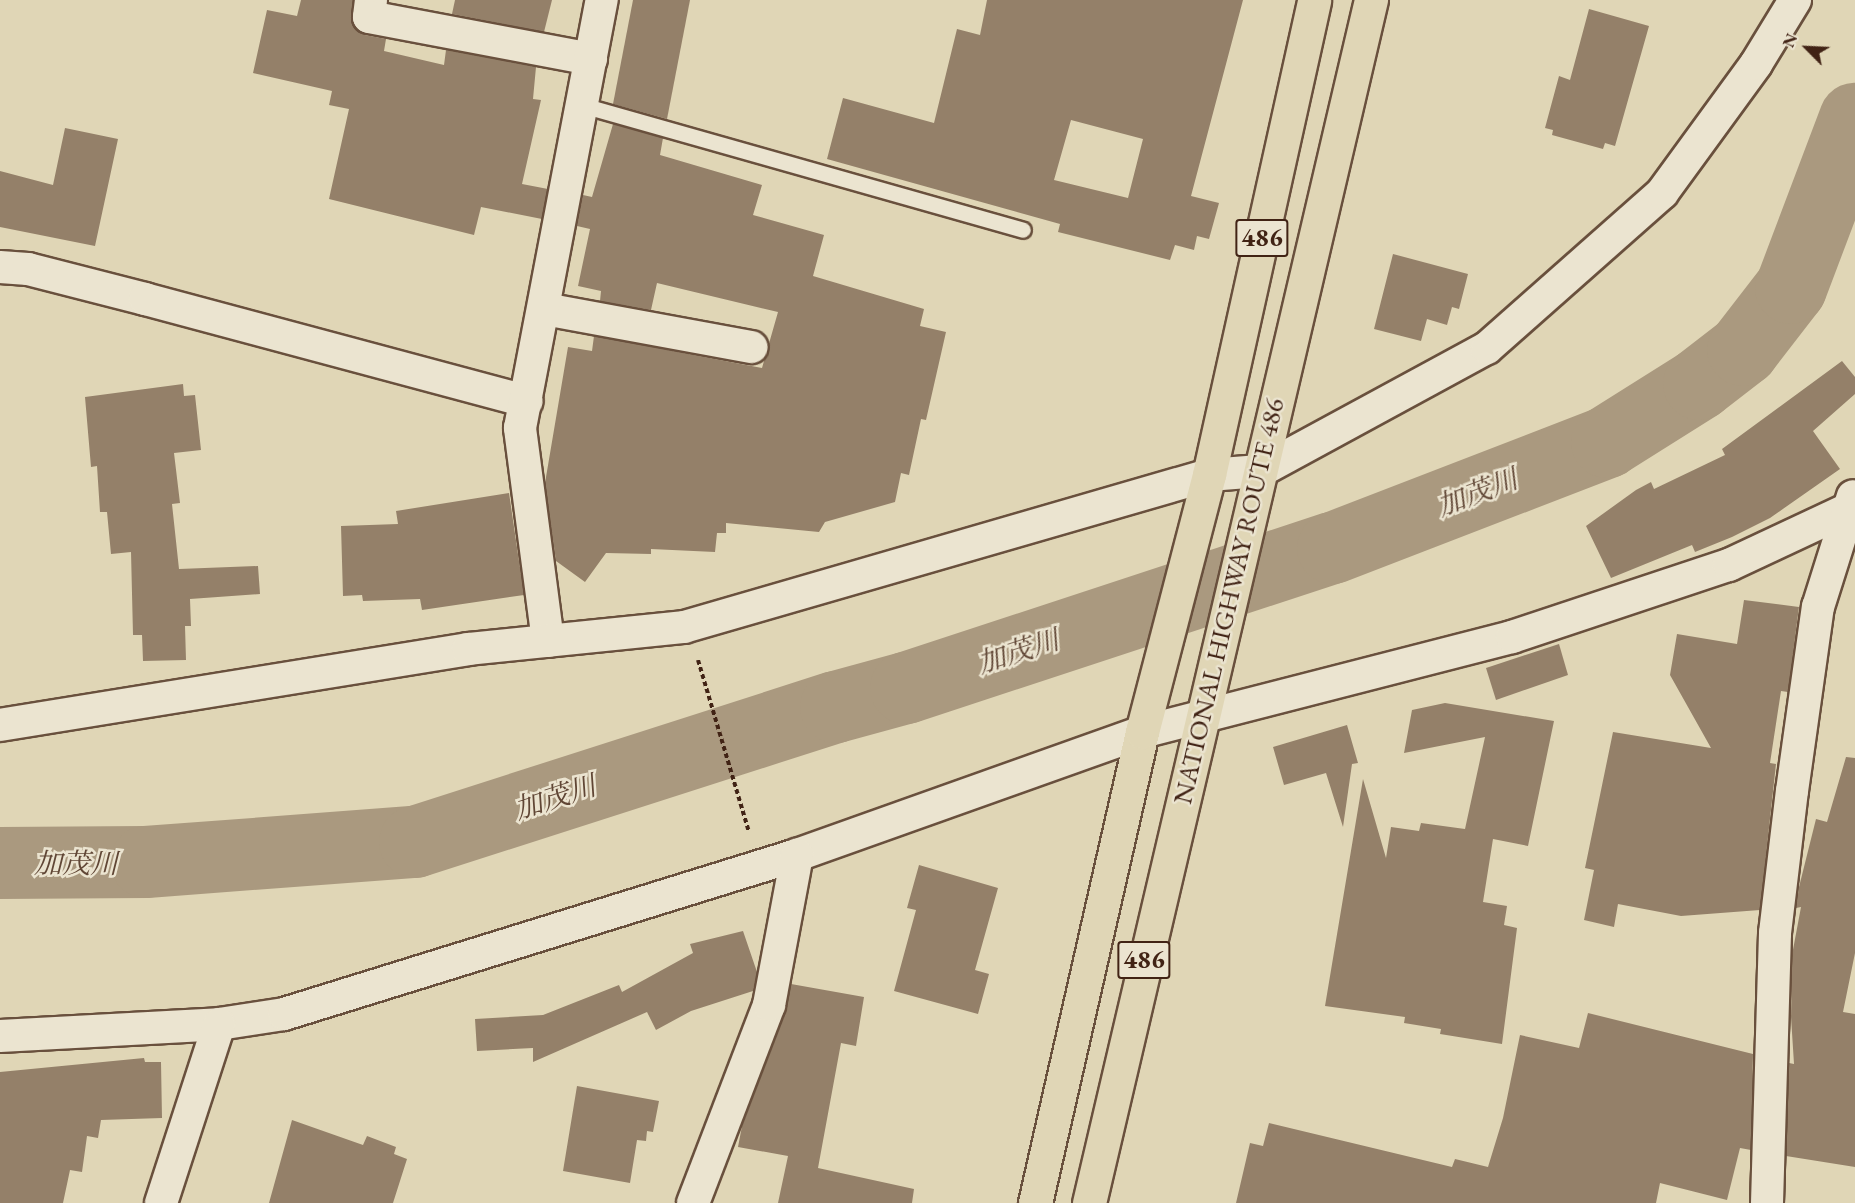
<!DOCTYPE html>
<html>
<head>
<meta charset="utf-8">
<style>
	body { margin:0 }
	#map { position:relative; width:1855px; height:1203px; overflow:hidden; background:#e0d6b6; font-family:"EB Garamond","Noto Serif JP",serif }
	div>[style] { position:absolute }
	.river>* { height:72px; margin:-36px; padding:0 36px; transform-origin:36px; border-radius:36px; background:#aa997f }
	.building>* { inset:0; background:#948069 }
	.path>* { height:4px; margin-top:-2px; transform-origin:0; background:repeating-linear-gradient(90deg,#412315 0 4.5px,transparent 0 7.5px) }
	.roads { filter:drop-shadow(2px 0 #69503d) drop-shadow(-2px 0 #69503d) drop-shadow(0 2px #69503d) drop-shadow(0 -2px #69503d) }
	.lane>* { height:15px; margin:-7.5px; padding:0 7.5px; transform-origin:7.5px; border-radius:7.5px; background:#ebe4d0 }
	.street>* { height:32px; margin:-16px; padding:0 16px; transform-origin:16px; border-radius:16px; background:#ebe4d0 }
	.highway>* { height:33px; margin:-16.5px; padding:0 16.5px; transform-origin:16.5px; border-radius:16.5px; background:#e0d6b6 }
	span { translate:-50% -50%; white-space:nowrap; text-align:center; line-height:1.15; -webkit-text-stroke:5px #ebe4d0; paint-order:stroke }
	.shield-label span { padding:2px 4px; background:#ebe4d0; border:2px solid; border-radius:4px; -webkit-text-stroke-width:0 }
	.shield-label { font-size:26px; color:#412315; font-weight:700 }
	.street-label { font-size:27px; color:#412315 }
	.water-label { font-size:28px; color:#604635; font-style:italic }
	.north { position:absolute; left:1777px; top:18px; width:60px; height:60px; -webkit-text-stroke:4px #ebe4d0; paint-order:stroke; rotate:294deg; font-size:16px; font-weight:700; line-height:24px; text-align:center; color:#412315 }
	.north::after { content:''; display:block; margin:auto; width:21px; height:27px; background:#412315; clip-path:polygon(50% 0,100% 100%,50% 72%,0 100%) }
</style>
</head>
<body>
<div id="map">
	<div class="river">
		<i style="left:0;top:863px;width:146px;rotate:-0.4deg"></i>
		<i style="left:146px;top:862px;width:270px;rotate:-4.3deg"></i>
		<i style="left:415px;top:842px;width:442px;rotate:-17.8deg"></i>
		<i style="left:836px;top:707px;width:73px;rotate:-15.2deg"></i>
		<i style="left:906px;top:688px;width:449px;rotate:-18.2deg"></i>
		<i style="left:1333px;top:548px;width:294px;rotate:-21.1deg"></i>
		<i style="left:1607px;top:442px;width:109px;rotate:-32.2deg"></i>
		<i style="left:1699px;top:384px;width:56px;rotate:-37.7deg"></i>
		<i style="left:1743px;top:350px;width:78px;rotate:-52.3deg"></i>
		<i style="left:1791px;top:288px;width:181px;rotate:-69.3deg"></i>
	</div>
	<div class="building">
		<i style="clip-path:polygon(301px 0,353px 0,353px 24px,365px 35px,386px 39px,384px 51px,444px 65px,446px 50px,536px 67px,533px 99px,541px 100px,522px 184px,548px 189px,542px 219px,481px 207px,474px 235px,329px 199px,349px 109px,329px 105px,332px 91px,253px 73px,267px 10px,297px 16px)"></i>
		<i style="clip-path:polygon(455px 0,552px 0,544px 32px,452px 14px)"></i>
		<i style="clip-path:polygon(633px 0,690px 0,667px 119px,613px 104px)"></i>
		<i style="clip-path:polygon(evenodd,987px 0,1243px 0,1191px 196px,1219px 203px,1209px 239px,1197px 236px,1194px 250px,1175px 245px,1170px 260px,1058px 232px,1060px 224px,827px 159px,843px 98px,934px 123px,957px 29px,980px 35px,987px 0,1071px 120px,1143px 139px,1128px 198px,1054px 180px,1071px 120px)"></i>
		<i style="clip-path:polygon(1589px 9px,1649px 26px,1615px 146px,1605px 143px,1603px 149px,1552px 135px,1553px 130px,1545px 128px,1559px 76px,1570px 80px)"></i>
		<i style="clip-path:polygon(613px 124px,663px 138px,660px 155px,762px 185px,753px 215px,824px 235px,813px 276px,924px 309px,920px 326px,946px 332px,926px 420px,921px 419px,909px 475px,901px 473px,895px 502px,825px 522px,819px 532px,726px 523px,726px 533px,717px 533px,715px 552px,651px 549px,651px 554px,606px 553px,585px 582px,556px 561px,545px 483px,568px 347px,592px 351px,594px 336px,762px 368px,778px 312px,657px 283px,651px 310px,600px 301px,601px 291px,578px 286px,590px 229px,577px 226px,583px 195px,592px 197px)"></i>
		<i style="clip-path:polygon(65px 128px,118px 139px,95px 246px,0 227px,0 171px,53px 185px)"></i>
		<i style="clip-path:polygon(1393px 254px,1468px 274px,1459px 309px,1452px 307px,1447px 325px,1427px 319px,1421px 341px,1374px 329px)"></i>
		<i style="clip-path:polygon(1842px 361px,1855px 377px,1855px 394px,1813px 431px,1840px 469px,1770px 518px,1732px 537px,1695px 552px,1692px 545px,1611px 578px,1586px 526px,1636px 490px,1651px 482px,1654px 489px,1725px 455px,1722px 449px)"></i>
		<i style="clip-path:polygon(183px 384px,184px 396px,195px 395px,201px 450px,174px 453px,180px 503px,172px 504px,179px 569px,258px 566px,260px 594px,190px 599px,191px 626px,185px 626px,186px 660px,143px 661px,142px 635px,133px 635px,131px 552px,111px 554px,107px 512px,100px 512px,97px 466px,91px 467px,85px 397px)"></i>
		<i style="clip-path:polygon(509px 493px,524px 595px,422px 610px,420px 599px,363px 601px,362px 595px,343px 596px,341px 526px,398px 524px,396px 511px)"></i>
		<i style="clip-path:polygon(1744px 600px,1799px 607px,1788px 692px,1781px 691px,1770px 763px,1776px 764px,1760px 910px,1681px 916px,1618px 904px,1614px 927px,1584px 920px,1594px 870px,1585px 868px,1613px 732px,1711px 748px,1670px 675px,1677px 634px,1737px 644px)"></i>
		<i style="clip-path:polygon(1559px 644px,1568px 675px,1496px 700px,1486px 668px)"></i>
		<i style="clip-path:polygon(1445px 703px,1554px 721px,1528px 846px,1493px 839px,1483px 902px,1507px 906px,1504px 925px,1517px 928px,1502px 1044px,1440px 1034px,1441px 1029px,1404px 1023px,1405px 1017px,1325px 1006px,1363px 779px,1386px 858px,1391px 827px,1419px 831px,1421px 823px,1465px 829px,1485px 737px,1404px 753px,1412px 710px)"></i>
		<i style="clip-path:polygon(1347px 725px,1358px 763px,1352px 764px,1343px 827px,1326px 773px,1284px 785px,1273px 747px)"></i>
		<i style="clip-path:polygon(1846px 757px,1855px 758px,1855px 953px,1843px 1012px,1855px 1014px,1855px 1167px,1786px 1156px,1789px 1063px,1794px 1064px,1791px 1017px,1792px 955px,1801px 907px,1796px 908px,1799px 887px,1816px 819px,1827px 822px)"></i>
		<i style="clip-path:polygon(919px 865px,998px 888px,975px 970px,989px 974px,978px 1014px,894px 991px,916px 910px,907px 908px)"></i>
		<i style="clip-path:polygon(743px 931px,757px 972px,753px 991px,691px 1011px,656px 1030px,647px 1012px,533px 1062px,533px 1048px,477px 1051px,475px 1019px,543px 1015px,619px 985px,622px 992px,693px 953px,690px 944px)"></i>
		<i style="clip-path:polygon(791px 984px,864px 997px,856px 1046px,841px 1043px,818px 1168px,914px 1189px,912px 1203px,778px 1203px,788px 1156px,738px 1147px,742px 1126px,786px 1011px)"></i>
		<i style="clip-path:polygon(1588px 1013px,1753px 1054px,1751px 1150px,1740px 1148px,1727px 1200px,1660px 1183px,1656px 1203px,1236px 1203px,1250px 1143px,1263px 1146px,1269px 1123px,1452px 1167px,1455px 1159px,1488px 1167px,1503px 1118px,1520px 1035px,1579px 1048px)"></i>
		<i style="clip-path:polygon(144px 1058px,145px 1062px,161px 1062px,162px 1118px,101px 1120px,98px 1138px,87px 1136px,82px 1172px,70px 1170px,63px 1203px,0 1203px,0 1072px)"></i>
		<i style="clip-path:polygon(577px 1086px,659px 1101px,653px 1132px,647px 1131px,646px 1141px,637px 1140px,630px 1183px,563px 1171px)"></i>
		<i style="clip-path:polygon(292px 1120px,363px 1145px,367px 1136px,396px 1147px,394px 1154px,407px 1159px,393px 1203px,269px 1203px)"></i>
	</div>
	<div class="path">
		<i style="left:698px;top:660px;width:179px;rotate:73.5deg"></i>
	</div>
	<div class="roads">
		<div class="lane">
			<i style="left:582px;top:105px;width:458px;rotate:15.8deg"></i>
		</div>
		<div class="street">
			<i style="left:371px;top:0;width:17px;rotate:97deg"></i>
			<i style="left:369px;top:17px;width:226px;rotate:10.7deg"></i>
			<i style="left:0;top:267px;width:28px;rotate:4deg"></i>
			<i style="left:28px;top:269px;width:121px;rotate:14.4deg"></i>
			<i style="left:145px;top:299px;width:395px;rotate:15deg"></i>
			<i style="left:544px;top:309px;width:211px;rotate:10.4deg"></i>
			<i style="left:548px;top:641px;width:215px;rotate:-97.5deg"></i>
			<i style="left:520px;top:428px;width:436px;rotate:-79.2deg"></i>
			<i style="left:0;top:725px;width:474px;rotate:-9.2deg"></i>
			<i style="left:468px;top:649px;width:217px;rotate:-5.8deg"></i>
			<i style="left:684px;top:627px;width:547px;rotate:-16.15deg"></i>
			<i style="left:1209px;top:475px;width:51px;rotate:-4.5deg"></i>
			<i style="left:1260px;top:471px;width:258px;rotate:-28.5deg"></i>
			<i style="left:1487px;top:348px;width:234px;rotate:-41.5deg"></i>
			<i style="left:1662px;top:193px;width:160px;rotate:-53.9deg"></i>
			<i style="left:1756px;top:64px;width:75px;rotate:-58.6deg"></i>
			<i style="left:0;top:1036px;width:219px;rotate:-3.1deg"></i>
			<i style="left:219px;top:1024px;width:66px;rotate:-8.7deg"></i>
			<i style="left:284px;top:1014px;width:537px;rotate:-17.22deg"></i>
			<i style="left:797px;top:855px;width:366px;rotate:-19.6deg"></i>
			<i style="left:1142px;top:732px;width:382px;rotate:-14.4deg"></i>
			<i style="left:1512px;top:637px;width:229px;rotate:-18.4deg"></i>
			<i style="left:1729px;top:565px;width:139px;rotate:-25.1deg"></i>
			<i style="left:161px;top:1203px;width:188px;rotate:-72deg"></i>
			<i style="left:693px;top:1203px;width:212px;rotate:-69deg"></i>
			<i style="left:769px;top:1005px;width:153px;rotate:-79.4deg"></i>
			<i style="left:1767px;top:1203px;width:270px;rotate:-88.3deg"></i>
			<i style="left:1775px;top:933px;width:143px;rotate:-83.2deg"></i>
			<i style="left:1792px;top:791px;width:186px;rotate:-82deg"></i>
			<i style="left:1818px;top:607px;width:116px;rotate:-72.5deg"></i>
		</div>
		<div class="highway">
			<i style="left:1035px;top:1203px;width:483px;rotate:-77.2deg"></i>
			<i style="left:1142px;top:732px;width:266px;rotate:-75.4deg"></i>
			<i style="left:1209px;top:475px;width:486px;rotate:-77.5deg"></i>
			<i style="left:1089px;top:1203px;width:1236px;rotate:-76.81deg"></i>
		</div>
	</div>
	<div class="shield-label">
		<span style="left:1262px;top:238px">486</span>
		<span style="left:1144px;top:960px">486</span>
	</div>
	<div class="street-label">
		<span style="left:1228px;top:601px;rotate:-77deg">NATIONAL HIGHWAY ROUTE 486</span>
	</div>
	<div class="water-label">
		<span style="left:1477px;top:492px;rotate:-21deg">加茂川</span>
		<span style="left:1018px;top:651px;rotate:-18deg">加茂川</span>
		<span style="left:555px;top:797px;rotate:-18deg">加茂川</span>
		<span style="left:76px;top:863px">加茂川</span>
	</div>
	<div class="north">N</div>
</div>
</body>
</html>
